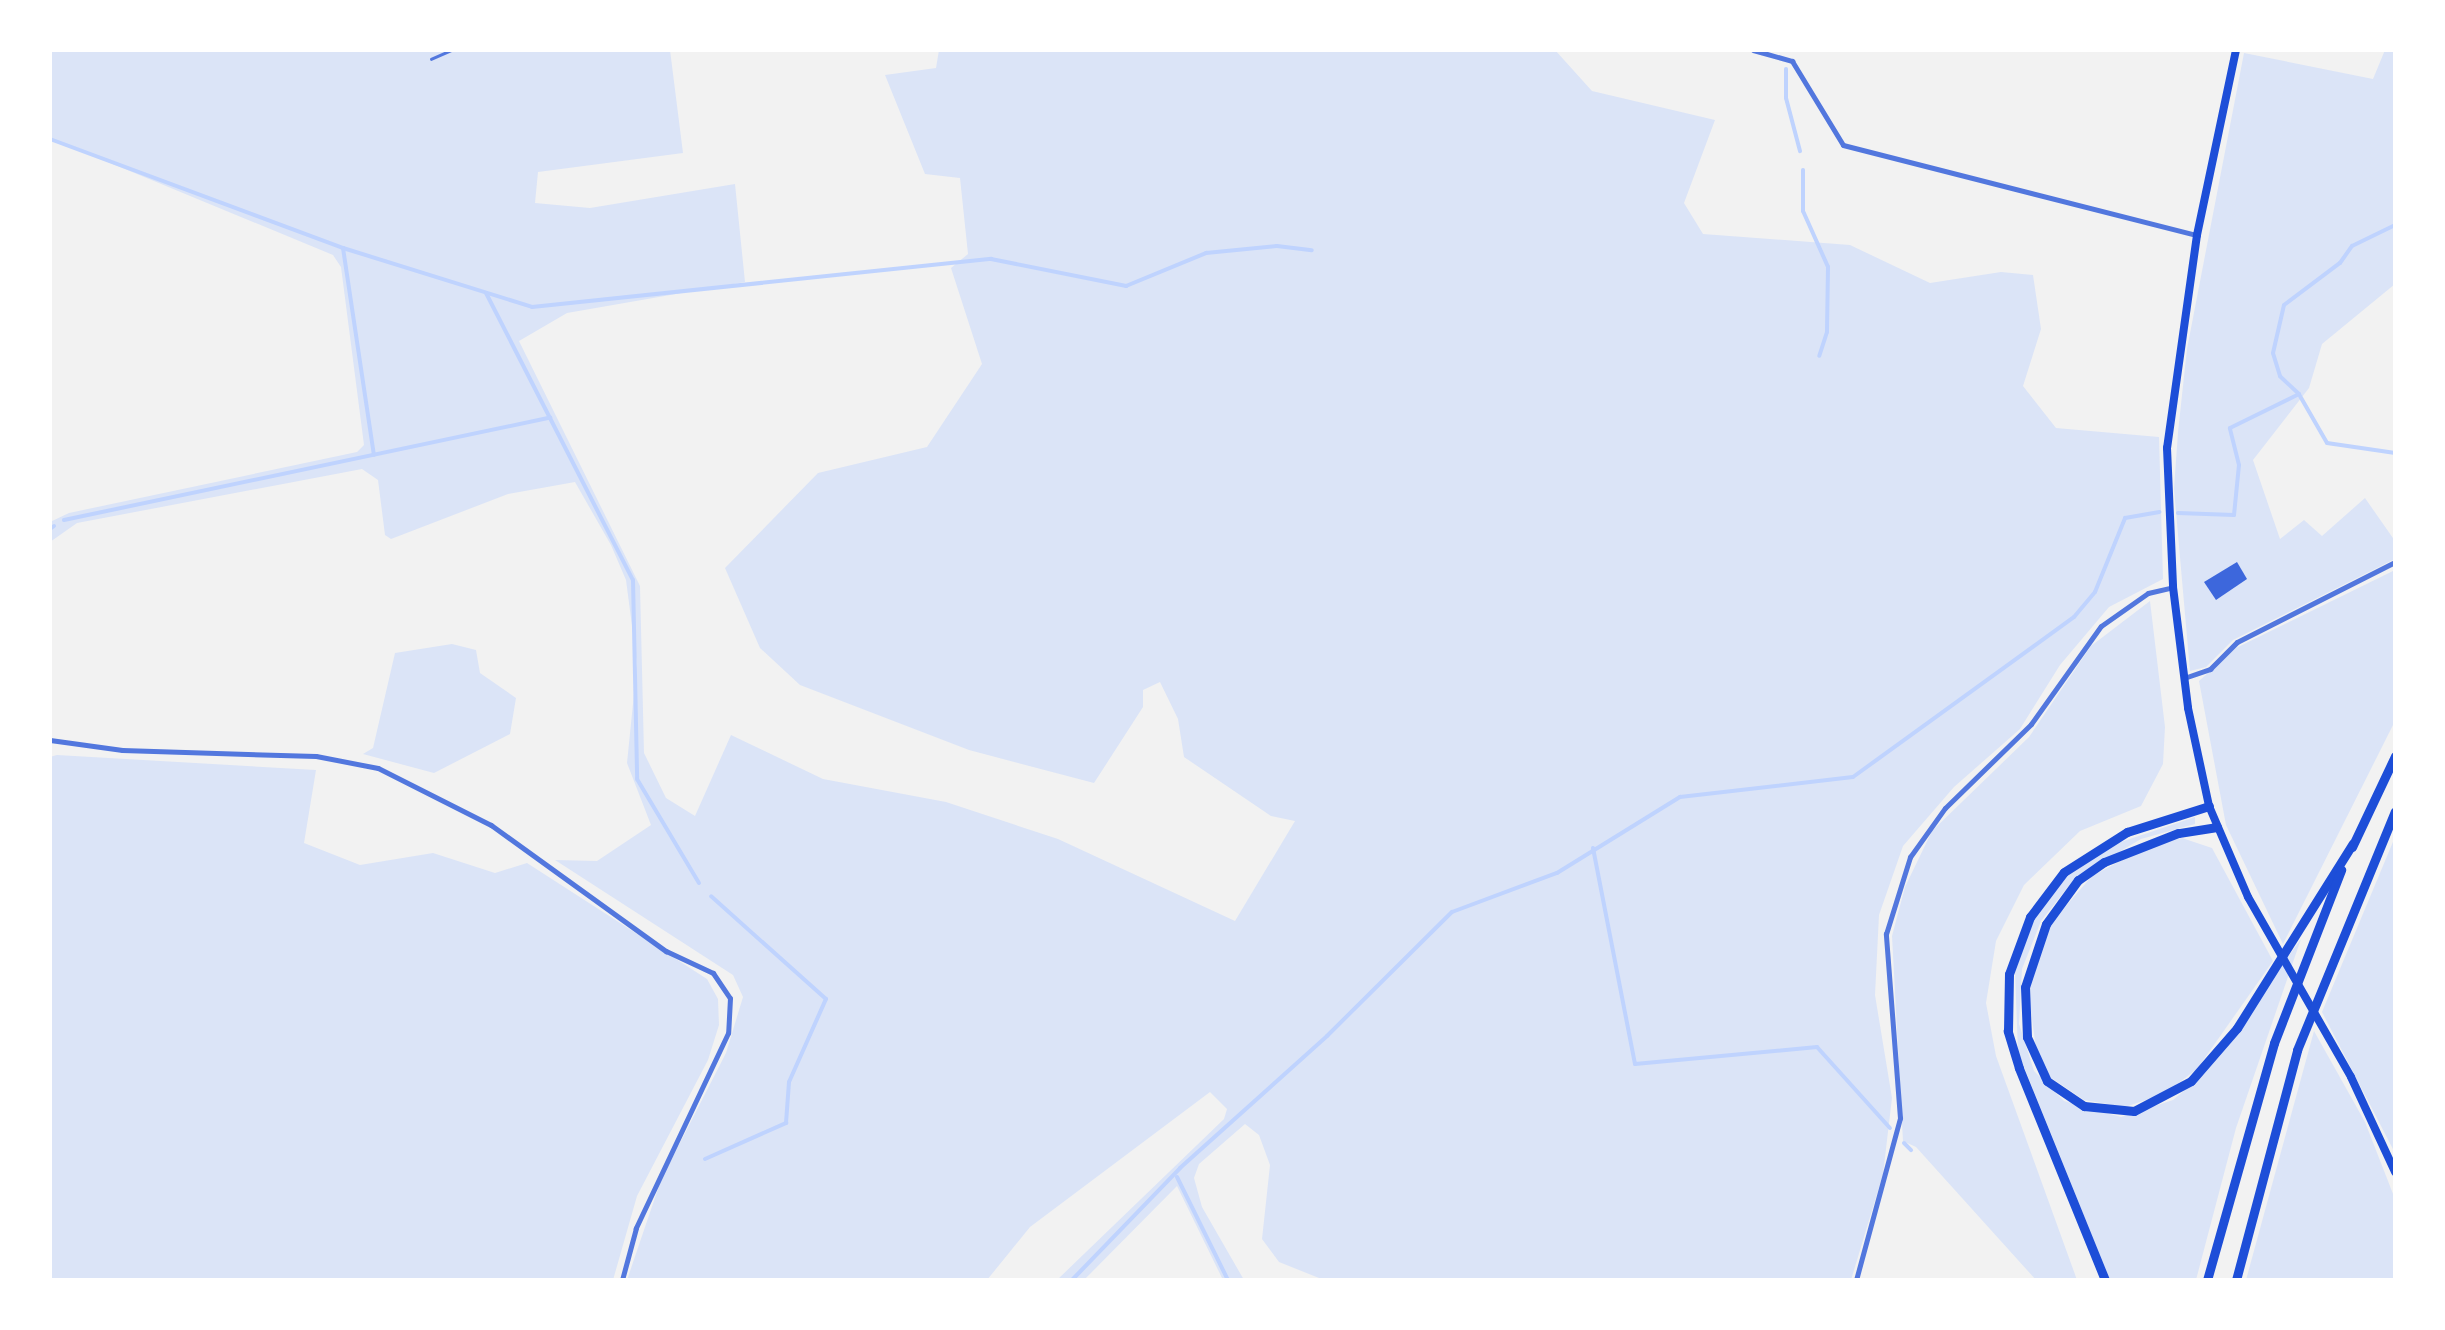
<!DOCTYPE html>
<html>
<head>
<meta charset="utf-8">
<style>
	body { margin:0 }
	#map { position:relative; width:2445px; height:1330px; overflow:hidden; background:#f2f2f2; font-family:"Open Sans",sans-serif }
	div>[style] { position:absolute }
	.green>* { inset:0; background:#dbe4f7 }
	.stream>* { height:4px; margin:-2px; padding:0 2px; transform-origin:2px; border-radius:2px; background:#bfd3fe }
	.building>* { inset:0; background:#3d67dc }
	.service>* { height:2.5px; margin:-1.25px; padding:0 1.25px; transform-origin:1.25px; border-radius:1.25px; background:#5277de }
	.minor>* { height:5px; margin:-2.5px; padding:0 2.5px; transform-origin:2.5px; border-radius:2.5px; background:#5277de }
	.secondary>* { height:8px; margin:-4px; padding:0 4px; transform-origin:4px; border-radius:4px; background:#1d4ed8 }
	.motorway>* { height:9px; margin:-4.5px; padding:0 4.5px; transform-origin:4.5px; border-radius:4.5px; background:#1d4ed8 }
	span { translate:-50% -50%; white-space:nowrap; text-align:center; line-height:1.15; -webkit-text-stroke:10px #fff; paint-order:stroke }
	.frame { position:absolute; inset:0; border:52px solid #fff; pointer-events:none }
</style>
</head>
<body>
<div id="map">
	<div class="green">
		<i style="clip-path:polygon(50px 50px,670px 50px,683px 153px,538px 172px,535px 203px,590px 208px,735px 184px,745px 282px,567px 313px,519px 341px,640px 586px,644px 753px,666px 798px,695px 816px,731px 735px,823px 779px,946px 802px,1058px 839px,1235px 921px,1295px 821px,1271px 816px,1184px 757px,1178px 719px,1160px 682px,1143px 690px,1143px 707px,1094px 783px,969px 750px,800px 685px,760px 648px,725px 568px,818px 473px,927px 447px,982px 364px,951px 268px,968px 254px,960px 178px,925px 174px,885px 75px,936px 68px,939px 50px,1555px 50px,1592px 91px,1715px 120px,1684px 203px,1703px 234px,1850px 245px,1930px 283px,2001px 272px,2033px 275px,2041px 329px,2023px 386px,2056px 428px,2159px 437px,2163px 579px,2109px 607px,2060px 665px,2020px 729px,1954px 787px,1903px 846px,1879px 915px,1875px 995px,1892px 1098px,1883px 1174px,1851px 1280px,1324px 1280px,1279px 1262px,1262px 1239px,1270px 1165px,1259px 1135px,1245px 1124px,1199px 1164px,1194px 1178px,1202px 1207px,1244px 1280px,1223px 1280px,1177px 1186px,1084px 1280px,1057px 1280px,1224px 1119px,1227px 1109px,1210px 1092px,1030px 1227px,987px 1280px,627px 1280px,661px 1180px,726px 1053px,743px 997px,733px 975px,555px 860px,597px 861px,651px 825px,627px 763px,637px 664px,626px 580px,611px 545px,575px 482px,508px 494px,391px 539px,385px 535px,378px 480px,362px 469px,77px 523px,50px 542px,50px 522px,69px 513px,357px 452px,364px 445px,341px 267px,333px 255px,50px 138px)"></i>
		<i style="clip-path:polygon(2385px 50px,2395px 50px,2395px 284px,2322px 344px,2309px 388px,2253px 460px,2280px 539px,2304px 520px,2322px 536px,2365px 498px,2395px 541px,2395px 559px,2233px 640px,2206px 667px,2190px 671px,2174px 489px,2178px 432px,2187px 349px,2244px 53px,2373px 79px)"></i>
		<i style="clip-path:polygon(2395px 570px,2395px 721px,2283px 944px,2226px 825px,2199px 681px,2236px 648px)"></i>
		<i style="clip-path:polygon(2150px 601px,2165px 727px,2163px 764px,2141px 806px,2080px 831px,2024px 885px,1996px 941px,1986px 1003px,1996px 1056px,2077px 1280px,2036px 1280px,1916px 1147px,1903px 1141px,1892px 936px,1905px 887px,1932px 831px,2029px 737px,2091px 646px)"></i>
		<i style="clip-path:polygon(452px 644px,476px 650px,480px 673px,516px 698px,510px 734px,434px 773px,363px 754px,373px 748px,395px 653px)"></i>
		<i style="clip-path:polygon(57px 755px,316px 770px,304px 843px,360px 865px,433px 853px,495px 873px,527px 863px,707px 979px,718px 999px,719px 1025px,708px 1060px,637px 1196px,613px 1280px,50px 1280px,50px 757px)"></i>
		<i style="clip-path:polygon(2195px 817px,2195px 824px,2141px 839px,2075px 878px,2041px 921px,2022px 969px,2019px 1024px,2034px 1071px,2064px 1101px,2121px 1117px,2173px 1100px,2203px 1075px,2301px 939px,2236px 1128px,2196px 1280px,2110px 1280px,2018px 1052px,2015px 972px,2037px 911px,2070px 872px,2115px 844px)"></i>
		<i style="clip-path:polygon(2395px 837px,2395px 1153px,2322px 1012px)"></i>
		<i style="clip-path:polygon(2182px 838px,2212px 848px,2273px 961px,2197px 1069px,2164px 1094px,2125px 1107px,2084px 1100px,2050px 1077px,2037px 1056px,2028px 989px,2035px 960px,2052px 922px,2092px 876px,2149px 846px)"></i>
		<i style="clip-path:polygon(2314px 1031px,2365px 1122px,2395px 1199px,2395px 1280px,2246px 1280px)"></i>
	</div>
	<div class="stream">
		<i style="left:1786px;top:69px;width:29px;rotate:90deg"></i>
		<i style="left:1786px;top:98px;width:55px;rotate:75.2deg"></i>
		<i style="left:50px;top:139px;width:313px;rotate:20.4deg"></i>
		<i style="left:343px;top:248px;width:198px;rotate:17.3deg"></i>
		<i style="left:532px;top:307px;width:462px;rotate:-6deg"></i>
		<i style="left:991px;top:259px;width:138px;rotate:11.3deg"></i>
		<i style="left:1126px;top:286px;width:87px;rotate:-22.4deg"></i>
		<i style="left:1206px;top:253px;width:71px;rotate:-5.6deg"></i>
		<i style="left:1277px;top:246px;width:35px;rotate:7deg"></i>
		<i style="left:1803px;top:170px;width:41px;rotate:90deg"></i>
		<i style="left:1803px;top:211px;width:61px;rotate:65.9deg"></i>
		<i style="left:1828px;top:267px;width:65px;rotate:90.9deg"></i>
		<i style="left:1827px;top:332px;width:25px;rotate:108deg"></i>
		<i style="left:343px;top:248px;width:209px;rotate:81.5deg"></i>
		<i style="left:486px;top:293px;width:322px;rotate:62.9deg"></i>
		<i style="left:633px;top:580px;width:199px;rotate:88.8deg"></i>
		<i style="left:637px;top:779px;width:121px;rotate:59.2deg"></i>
		<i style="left:2300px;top:396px;width:54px;rotate:60.1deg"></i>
		<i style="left:2327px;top:443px;width:69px;rotate:8.4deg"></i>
		<i style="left:2178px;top:513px;width:56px;rotate:2deg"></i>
		<i style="left:2234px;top:515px;width:50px;rotate:-84.3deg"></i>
		<i style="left:2239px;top:465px;width:38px;rotate:-104deg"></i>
		<i style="left:2230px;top:428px;width:77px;rotate:-26.2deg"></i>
		<i style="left:2299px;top:394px;width:26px;rotate:-137deg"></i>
		<i style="left:2280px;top:376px;width:24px;rotate:-107deg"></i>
		<i style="left:2273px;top:353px;width:49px;rotate:-77.1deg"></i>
		<i style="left:2284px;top:305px;width:70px;rotate:-36.9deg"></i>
		<i style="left:2340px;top:263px;width:21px;rotate:-55deg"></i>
		<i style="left:2352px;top:246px;width:48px;rotate:-26deg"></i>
		<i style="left:64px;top:520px;width:497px;rotate:-11.9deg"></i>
		<i style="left:50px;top:529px;width:5px;rotate:-37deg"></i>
		<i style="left:1593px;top:848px;width:220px;rotate:79deg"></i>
		<i style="left:1635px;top:1064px;width:183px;rotate:-5.3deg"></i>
		<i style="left:1817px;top:1047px;width:109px;rotate:48deg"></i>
		<i style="left:1904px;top:1143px;width:10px;rotate:45deg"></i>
		<i style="left:705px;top:1159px;width:89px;rotate:-24deg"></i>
		<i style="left:786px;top:1123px;width:41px;rotate:-85.8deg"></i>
		<i style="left:789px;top:1082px;width:91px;rotate:-66deg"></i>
		<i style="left:826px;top:999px;width:154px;rotate:-138.2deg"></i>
		<i style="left:1177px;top:1177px;width:115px;rotate:63.7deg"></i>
		<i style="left:1072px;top:1280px;width:156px;rotate:-46deg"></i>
		<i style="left:1180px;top:1168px;width:198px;rotate:-41.9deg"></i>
		<i style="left:1327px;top:1036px;width:176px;rotate:-44.8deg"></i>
		<i style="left:1452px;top:912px;width:112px;rotate:-20.4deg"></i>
		<i style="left:1557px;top:873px;width:145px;rotate:-31.7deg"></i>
		<i style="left:1680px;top:797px;width:174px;rotate:-6.6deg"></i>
		<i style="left:1853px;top:777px;width:273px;rotate:-35.9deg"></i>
		<i style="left:2074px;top:617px;width:33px;rotate:-50deg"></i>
		<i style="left:2095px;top:592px;width:80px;rotate:-67.9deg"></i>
		<i style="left:2125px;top:518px;width:35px;rotate:-10deg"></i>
	</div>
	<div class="building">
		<i style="clip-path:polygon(2237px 562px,2247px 579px,2216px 600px,2204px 582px)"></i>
	</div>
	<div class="service">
		<i style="left:431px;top:59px;width:22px;rotate:-24deg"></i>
	</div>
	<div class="minor">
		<i style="left:1753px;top:50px;width:41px;rotate:15.8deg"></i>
		<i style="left:1792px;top:61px;width:98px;rotate:58.7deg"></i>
		<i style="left:1843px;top:145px;width:365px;rotate:14.3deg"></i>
		<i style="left:2184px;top:678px;width:28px;rotate:-19deg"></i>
		<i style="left:2210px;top:669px;width:38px;rotate:-45deg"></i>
		<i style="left:2237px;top:642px;width:177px;rotate:-26.9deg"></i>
		<i style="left:50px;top:740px;width:73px;rotate:7.9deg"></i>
		<i style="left:122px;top:750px;width:194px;rotate:1.8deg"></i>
		<i style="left:316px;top:756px;width:63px;rotate:11deg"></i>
		<i style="left:378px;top:768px;width:127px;rotate:26.8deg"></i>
		<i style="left:491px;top:825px;width:216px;rotate:35.8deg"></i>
		<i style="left:666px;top:951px;width:52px;rotate:25.1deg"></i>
		<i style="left:713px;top:973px;width:30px;rotate:56deg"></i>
		<i style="left:730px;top:998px;width:35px;rotate:93deg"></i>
		<i style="left:728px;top:1033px;width:216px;rotate:115.3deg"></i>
		<i style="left:636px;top:1228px;width:54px;rotate:105.1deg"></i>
		<i style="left:1856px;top:1280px;width:168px;rotate:-74.8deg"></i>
		<i style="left:1900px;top:1118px;width:185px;rotate:-94.4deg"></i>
		<i style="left:1886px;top:934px;width:81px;rotate:-72.7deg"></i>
		<i style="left:1910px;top:857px;width:60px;rotate:-54.5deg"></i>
		<i style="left:1945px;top:808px;width:120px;rotate:-44.3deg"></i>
		<i style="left:2031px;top:724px;width:120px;rotate:-54.5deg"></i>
		<i style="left:2101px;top:626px;width:57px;rotate:-35.1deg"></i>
		<i style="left:2148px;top:593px;width:26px;rotate:-13deg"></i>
	</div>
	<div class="secondary">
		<i style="left:2236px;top:50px;width:189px;rotate:101.9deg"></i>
		<i style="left:2197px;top:235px;width:215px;rotate:98deg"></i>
		<i style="left:2167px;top:448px;width:139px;rotate:87.5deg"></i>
		<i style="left:2173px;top:587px;width:122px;rotate:82.9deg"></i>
		<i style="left:2188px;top:708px;width:100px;rotate:77.9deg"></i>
		<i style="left:2209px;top:806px;width:99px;rotate:66.8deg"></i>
		<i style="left:2248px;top:897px;width:207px;rotate:60.2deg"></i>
		<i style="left:2351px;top:1077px;width:105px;rotate:65.1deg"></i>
	</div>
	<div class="motorway">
		<i style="left:2217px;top:827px;width:39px;rotate:171deg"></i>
		<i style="left:2178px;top:833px;width:79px;rotate:158.6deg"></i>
		<i style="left:2104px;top:862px;width:32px;rotate:145deg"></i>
		<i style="left:2078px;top:880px;width:54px;rotate:126deg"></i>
		<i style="left:2046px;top:924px;width:66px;rotate:108.4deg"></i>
		<i style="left:2025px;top:987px;width:50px;rotate:87.7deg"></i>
		<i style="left:2027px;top:1037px;width:48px;rotate:65.6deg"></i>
		<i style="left:2047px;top:1081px;width:45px;rotate:34deg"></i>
		<i style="left:2084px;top:1106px;width:50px;rotate:5.7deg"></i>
		<i style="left:2134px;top:1111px;width:64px;rotate:-27.8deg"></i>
		<i style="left:2191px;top:1081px;width:70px;rotate:-49deg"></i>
		<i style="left:2237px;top:1028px;width:218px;rotate:-57.9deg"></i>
		<i style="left:2352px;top:847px;width:101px;rotate:-64.7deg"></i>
		<i style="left:2105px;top:1280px;width:229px;rotate:-112.1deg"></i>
		<i style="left:2019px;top:1068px;width:39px;rotate:-107deg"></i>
		<i style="left:2008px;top:1031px;width:57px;rotate:-89deg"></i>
		<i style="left:2009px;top:974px;width:61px;rotate:-69.8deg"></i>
		<i style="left:2030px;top:917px;width:56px;rotate:-52.9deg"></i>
		<i style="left:2064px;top:872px;width:75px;rotate:-32.4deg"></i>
		<i style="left:2127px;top:832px;width:86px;rotate:-17.6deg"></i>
		<i style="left:2207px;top:1280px;width:246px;rotate:-74.2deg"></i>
		<i style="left:2274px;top:1043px;width:186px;rotate:-68.8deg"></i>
		<i style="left:2236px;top:1280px;width:238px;rotate:-75.1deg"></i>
		<i style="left:2297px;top:1050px;width:258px;rotate:-67.7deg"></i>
	</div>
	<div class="frame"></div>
</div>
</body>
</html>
